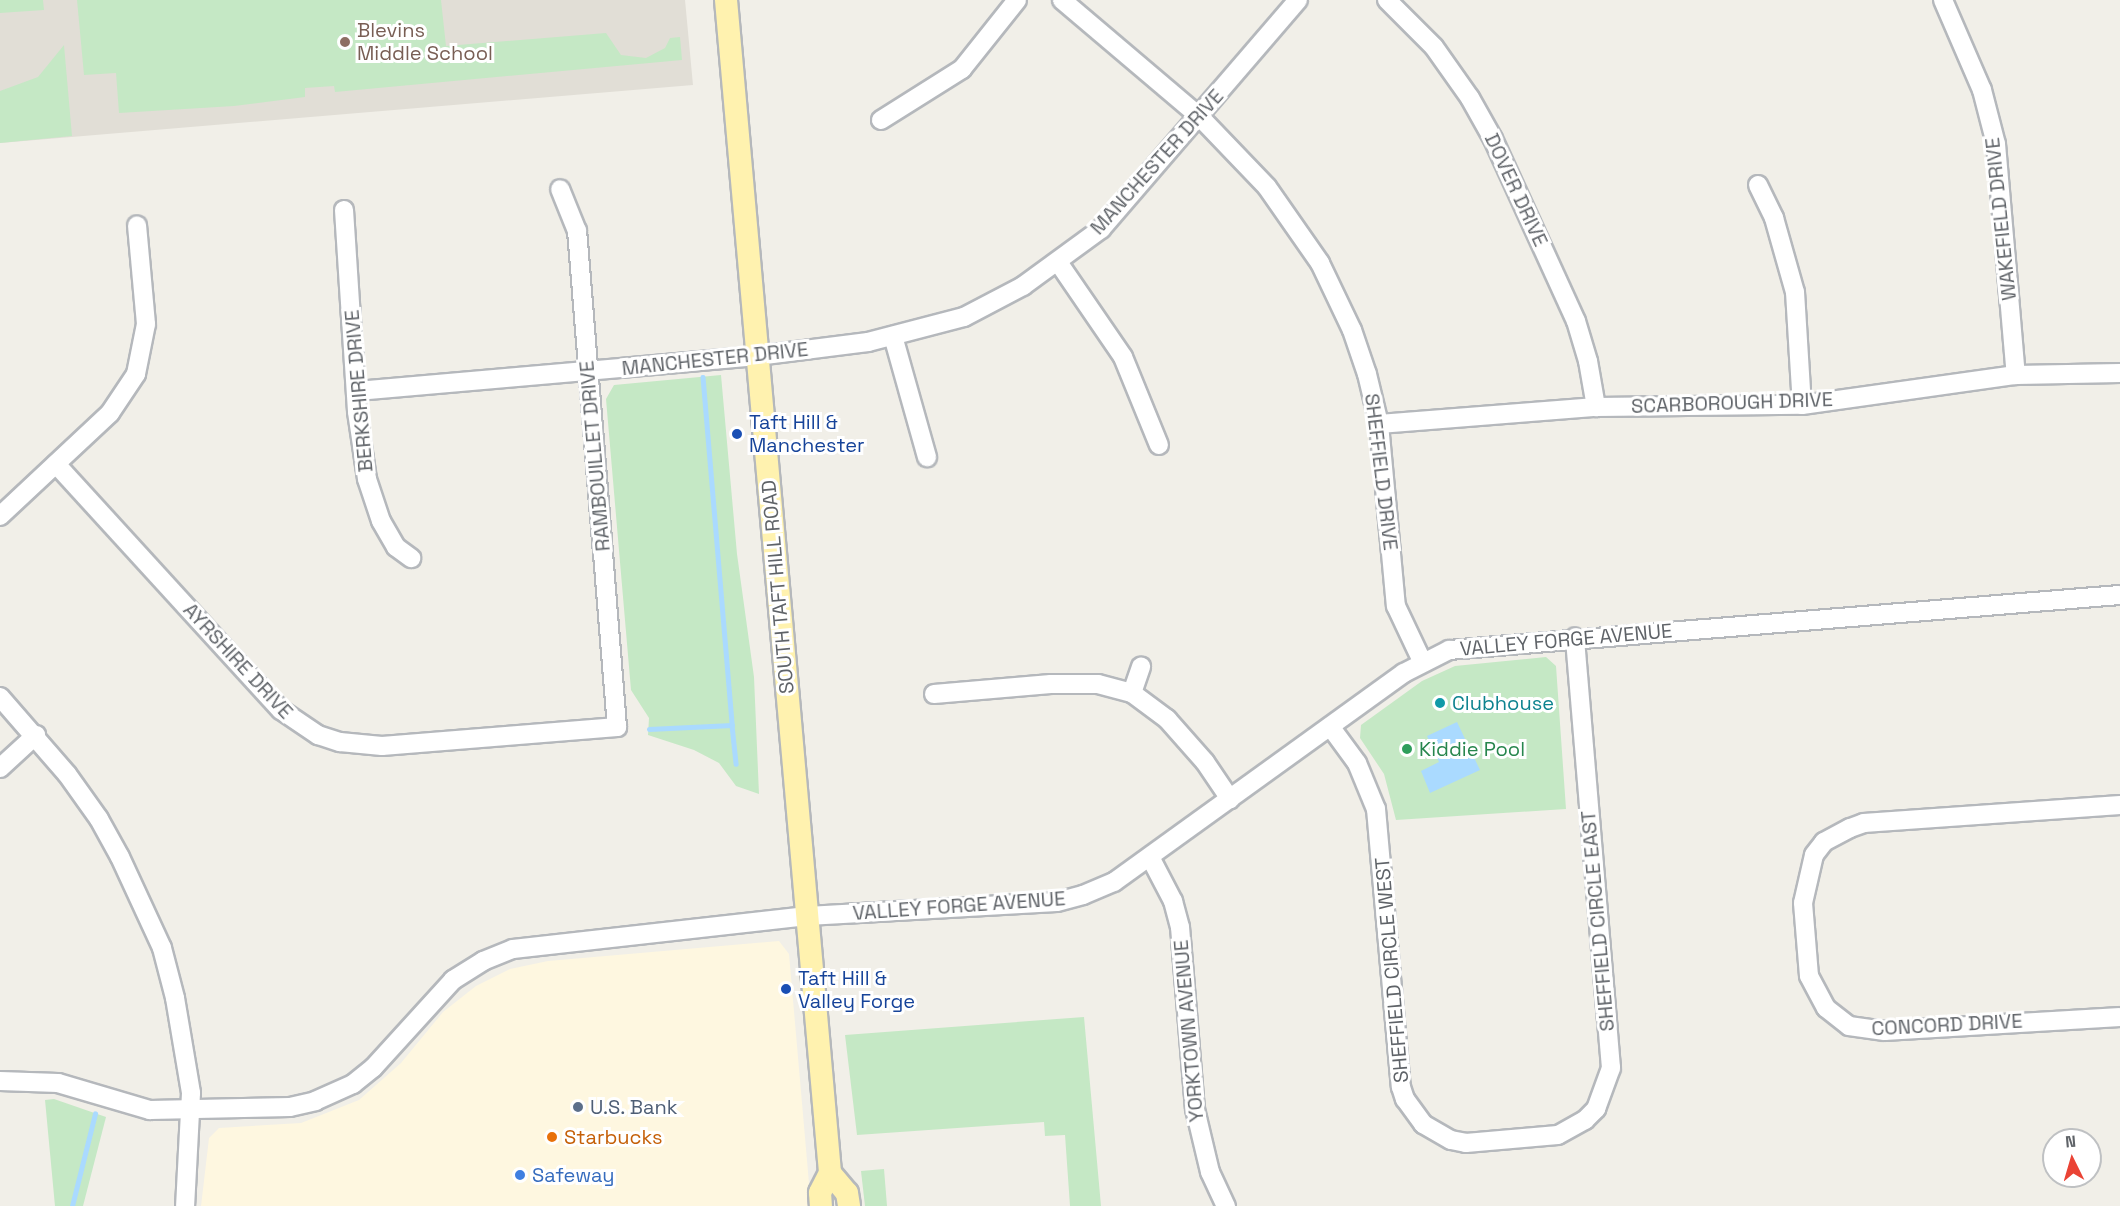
<!DOCTYPE html>
<html>
<head>
<meta charset="utf-8">
<style>
	body { margin:0 }
	#map { position:relative; width:2120px; height:1206px; overflow:hidden; background:#f1efe8; font-family:"Space Grotesk",sans-serif }
	div>[style] { position:absolute }
	.commercial>* { inset:0; background:#fef7e0 }
	.education>* { inset:0; background:#e1ded6 }
	.green>* { inset:0; background:#c5e8c5 }
	.water>* { inset:0; background:#aadaff }
	.stream>* { height:4.5px; margin:-2.25px; padding:0 2.25px; transform-origin:2.25px; border-radius:2.25px; background:#aadaff }
	.roads { filter:drop-shadow(2px 0 #b5b8bc) drop-shadow(-2px 0 #b5b8bc) drop-shadow(0 2px #b5b8bc) drop-shadow(0 -2px #b5b8bc) }
	.minor>* { height:18px; margin:-9px; padding:0 9px; transform-origin:9px; border-radius:9px; background:#fff }
	.major>* { height:22px; margin:-11px; padding:0 11px; transform-origin:11px; border-radius:11px; background:#fff2af }
	.dots>* { width:16px; height:16px; translate:-50% -50%; box-sizing:border-box; border:3px solid #fff; border-radius:50% }
	span { translate:-50% -50%; white-space:nowrap; text-align:center; line-height:1.15; -webkit-text-stroke:6px #fff; paint-order:stroke }
	.education-label { font-size:20px; color:#785e54 }
	.left { translate:0 -50%; text-align:left }
	.street-label { font-size:20px; color:#5f6368 }
	.transit-label { font-size:20px; color:#164399 }
	.culture-label { font-size:20px; color:#0d838f }
	.leisure-label { font-size:20px; color:#27864d }
	.service-label { font-size:20px; color:#4e5e75 }
	.food-label { font-size:20px; color:#c56008 }
	.shop-label { font-size:20px; color:#366cbe }
	.north { position:absolute; left:2042px; top:1128px; width:60px; height:60px; box-sizing:border-box; background:#fff; border:2px solid #bfc1c3; border-radius:50%; rotate:355deg; font-size:16px; font-weight:700; line-height:24px; text-align:center; color:#5f6368 }
	.north::after { content:''; display:block; margin:auto; width:21px; height:27px; background:#ea4335; clip-path:polygon(50% 0,100% 100%,50% 72%,0 100%) }
</style>
</head>
<body>
<div id="map">
	<div class="commercial">
		<i style="clip-path:polygon(779px 941px,789px 954px,811px 1206px,201px 1206px,209px 1138px,219px 1128px,301px 1123px,359px 1100px,401px 1063px,443px 1012px,476px 986px,510px 969px,548px 961px)"></i>
	</div>
	<div class="education">
		<i style="clip-path:polygon(0 0,685px 0,693px 85px,0 143px)"></i>
	</div>
	<div class="green">
		<i style="clip-path:polygon(0 0,43px 0,44px 10px,0 13px)"></i>
		<i style="clip-path:polygon(77px 0,441px 0,446px 46px,606px 33px,621px 55px,646px 58px,665px 48px,670px 38px,680px 37px,682px 60px,335px 92px,334px 86px,305px 88px,305px 97px,234px 106px,119px 113px,116px 73px,84px 75px)"></i>
		<i style="clip-path:polygon(64px 45px,72px 136px,0 143px,0 91px,38px 77px)"></i>
		<i style="clip-path:polygon(721px 375px,737px 554px,754px 677px,759px 794px,736px 786px,719px 763px,694px 750px,648px 735px,649px 718px,631px 690px,606px 399px,614px 385px)"></i>
		<i style="clip-path:polygon(1546px 657px,1556px 666px,1566px 809px,1396px 820px,1384px 774px,1360px 738px,1361px 725px,1422px 681px,1455px 666px)"></i>
		<i style="clip-path:polygon(1084px 1017px,1101px 1206px,1070px 1206px,1065px 1135px,1045px 1136px,1044px 1122px,857px 1135px,845px 1035px)"></i>
		<i style="clip-path:polygon(54px 1099px,106px 1117px,83px 1206px,55px 1206px,45px 1100px)"></i>
		<i style="clip-path:polygon(884px 1169px,887px 1206px,865px 1206px,861px 1171px)"></i>
	</div>
	<div class="water">
		<i style="clip-path:polygon(1457px 722px,1480px 770px,1430px 793px,1421px 771px,1439px 762px,1427px 736px)"></i>
	</div>
	<div class="stream">
		<i style="left:703px;top:377px;width:349px;rotate:85.2deg"></i>
		<i style="left:649px;top:729px;width:83px;rotate:-2.8deg"></i>
		<i style="left:732px;top:725px;width:39px;rotate:84deg"></i>
		<i style="left:72px;top:1206px;width:95px;rotate:-76deg"></i>
	</div>
	<div class="roads">
		<div class="minor">
			<i style="left:1062px;top:0;width:180px;rotate:40.3deg"></i>
			<i style="left:1199px;top:116px;width:98px;rotate:46.2deg"></i>
			<i style="left:1267px;top:187px;width:93px;rotate:55.1deg"></i>
			<i style="left:1320px;top:263px;width:74px;rotate:64.5deg"></i>
			<i style="left:1352px;top:330px;width:46px;rotate:71.2deg"></i>
			<i style="left:1367px;top:374px;width:51px;rotate:76.5deg"></i>
			<i style="left:1379px;top:424px;width:183px;rotate:84.7deg"></i>
			<i style="left:1396px;top:606px;width:61px;rotate:64.7deg"></i>
			<i style="left:1387px;top:0;width:66px;rotate:45deg"></i>
			<i style="left:1434px;top:47px;width:62px;rotate:54.8deg"></i>
			<i style="left:1470px;top:98px;width:47px;rotate:60.7deg"></i>
			<i style="left:1493px;top:139px;width:200px;rotate:65.5deg"></i>
			<i style="left:1576px;top:321px;width:42px;rotate:73.3deg"></i>
			<i style="left:1588px;top:361px;width:47px;rotate:80.1deg"></i>
			<i style="left:1943px;top:0;width:98px;rotate:66.6deg"></i>
			<i style="left:1982px;top:90px;width:56px;rotate:75.5deg"></i>
			<i style="left:1996px;top:144px;width:232px;rotate:85.1deg"></i>
			<i style="left:881px;top:120px;width:96px;rotate:-32.2deg"></i>
			<i style="left:962px;top:69px;width:88px;rotate:-51.4deg"></i>
			<i style="left:1758px;top:185px;width:37px;rotate:64deg"></i>
			<i style="left:1774px;top:218px;width:77px;rotate:74.2deg"></i>
			<i style="left:1795px;top:292px;width:113px;rotate:86.5deg"></i>
			<i style="left:344px;top:210px;width:202px;rotate:86.3deg"></i>
			<i style="left:357px;top:412px;width:68px;rotate:81.5deg"></i>
			<i style="left:367px;top:479px;width:44px;rotate:71.6deg"></i>
			<i style="left:381px;top:521px;width:30px;rotate:60deg"></i>
			<i style="left:396px;top:547px;width:19px;rotate:36deg"></i>
			<i style="left:1058px;top:262px;width:115px;rotate:55.6deg"></i>
			<i style="left:1123px;top:357px;width:95px;rotate:67.8deg"></i>
			<i style="left:893px;top:336px;width:126px;rotate:74.3deg"></i>
			<i style="left:357px;top:391px;width:402px;rotate:-5deg"></i>
			<i style="left:757px;top:356px;width:112px;rotate:-7.2deg"></i>
			<i style="left:868px;top:342px;width:99px;rotate:-14.6deg"></i>
			<i style="left:964px;top:317px;width:67px;rotate:-27.7deg"></i>
			<i style="left:1023px;top:286px;width:97px;rotate:-36.2deg"></i>
			<i style="left:1101px;top:229px;width:302px;rotate:-49.3deg"></i>
			<i style="left:1379px;top:424px;width:218px;rotate:-4.5deg"></i>
			<i style="left:1596px;top:407px;width:206px;rotate:-0.6deg"></i>
			<i style="left:1802px;top:405px;width:216px;rotate:-8deg"></i>
			<i style="left:2016px;top:375px;width:104px;rotate:-1.1deg"></i>
			<i style="left:56px;top:464px;width:333px;rotate:47.6deg"></i>
			<i style="left:281px;top:710px;width:45px;rotate:34deg"></i>
			<i style="left:318px;top:735px;width:23px;rotate:18deg"></i>
			<i style="left:340px;top:742px;width:42px;rotate:5.4deg"></i>
			<i style="left:382px;top:746px;width:236px;rotate:-4.6deg"></i>
			<i style="left:617px;top:727px;width:498px;rotate:-94.6deg"></i>
			<i style="left:577px;top:231px;width:45px;rotate:-112deg"></i>
			<i style="left:0;top:516px;width:151px;rotate:-43.1deg"></i>
			<i style="left:110px;top:413px;width:47px;rotate:-56.3deg"></i>
			<i style="left:136px;top:374px;width:51px;rotate:-78.7deg"></i>
			<i style="left:146px;top:324px;width:99px;rotate:-95.2deg"></i>
			<i style="left:1132px;top:693px;width:28px;rotate:-71deg"></i>
			<i style="left:934px;top:694px;width:117px;rotate:-4.9deg"></i>
			<i style="left:1051px;top:684px;width:47px"></i>
			<i style="left:1098px;top:684px;width:35px;rotate:15deg"></i>
			<i style="left:1132px;top:693px;width:44px;rotate:36.6deg"></i>
			<i style="left:1167px;top:719px;width:57px;rotate:48.5deg"></i>
			<i style="left:1205px;top:762px;width:45px;rotate:56deg"></i>
			<i style="left:0;top:697px;width:102px;rotate:49deg"></i>
			<i style="left:67px;top:774px;width:55px;rotate:54.6deg"></i>
			<i style="left:99px;top:819px;width:43px;rotate:61.1deg"></i>
			<i style="left:120px;top:857px;width:100px;rotate:65.2deg"></i>
			<i style="left:162px;top:948px;width:52px;rotate:75.4deg"></i>
			<i style="left:175px;top:998px;width:96px;rotate:80.4deg"></i>
			<i style="left:191px;top:1093px;width:113px;rotate:93deg"></i>
			<i style="left:1332px;top:729px;width:42px;rotate:53.7deg"></i>
			<i style="left:1357px;top:763px;width:50px;rotate:67.6deg"></i>
			<i style="left:1376px;top:809px;width:279px;rotate:84.9deg"></i>
			<i style="left:1401px;top:1087px;width:13px;rotate:72deg"></i>
			<i style="left:1405px;top:1099px;width:31px;rotate:54deg"></i>
			<i style="left:1423px;top:1124px;width:32px;rotate:30deg"></i>
			<i style="left:1451px;top:1140px;width:15px;rotate:11deg"></i>
			<i style="left:1466px;top:1143px;width:92px;rotate:-5deg"></i>
			<i style="left:1558px;top:1135px;width:31px;rotate:-29deg"></i>
			<i style="left:1585px;top:1120px;width:16px;rotate:-45deg"></i>
			<i style="left:1596px;top:1109px;width:44px;rotate:-69.9deg"></i>
			<i style="left:1611px;top:1068px;width:432px;rotate:-94.8deg"></i>
			<i style="left:0;top:768px;width:49px;rotate:-42.5deg"></i>
			<i style="left:2120px;top:805px;width:257px;rotate:176deg"></i>
			<i style="left:1864px;top:823px;width:15px;rotate:160deg"></i>
			<i style="left:1850px;top:828px;width:30px;rotate:152deg"></i>
			<i style="left:1824px;top:842px;width:16px;rotate:128deg"></i>
			<i style="left:1814px;top:855px;width:49px;rotate:102.9deg"></i>
			<i style="left:1803px;top:903px;width:73px;rotate:85.3deg"></i>
			<i style="left:1809px;top:976px;width:36px;rotate:62deg"></i>
			<i style="left:1826px;top:1008px;width:29px;rotate:38deg"></i>
			<i style="left:1849px;top:1026px;width:36px;rotate:8deg"></i>
			<i style="left:1885px;top:1031px;width:235px;rotate:-3.4deg"></i>
			<i style="left:1150px;top:857px;width:50px;rotate:62.4deg"></i>
			<i style="left:1173px;top:901px;width:27px;rotate:75deg"></i>
			<i style="left:1180px;top:927px;width:183px;rotate:85.3deg"></i>
			<i style="left:1195px;top:1109px;width:65px;rotate:76.6deg"></i>
			<i style="left:1210px;top:1172px;width:38px;rotate:65deg"></i>
			<i style="left:0;top:1081px;width:58px;rotate:2deg"></i>
			<i style="left:58px;top:1083px;width:96px;rotate:16.4deg"></i>
			<i style="left:150px;top:1110px;width:140px;rotate:-1.2deg"></i>
			<i style="left:290px;top:1107px;width:26px;rotate:-13deg"></i>
			<i style="left:315px;top:1101px;width:42px;rotate:-24.1deg"></i>
			<i style="left:353px;top:1084px;width:26px;rotate:-39deg"></i>
			<i style="left:373px;top:1068px;width:119px;rotate:-47.7deg"></i>
			<i style="left:453px;top:980px;width:36px;rotate:-32deg"></i>
			<i style="left:483px;top:961px;width:32px;rotate:-22deg"></i>
			<i style="left:513px;top:949px;width:296px;rotate:-6.4deg"></i>
			<i style="left:807px;top:916px;width:250px;rotate:-3.2deg"></i>
			<i style="left:1057px;top:902px;width:27px;rotate:-15deg"></i>
			<i style="left:1083px;top:895px;width:34px;rotate:-23deg"></i>
			<i style="left:1114px;top:882px;width:357px;rotate:-35.8deg"></i>
			<i style="left:1404px;top:673px;width:51px;rotate:-27.1deg"></i>
			<i style="left:1449px;top:650px;width:673px;rotate:-4.69deg"></i>
		</div>
		<div class="major">
			<i style="left:726px;top:0;width:1178px;rotate:84.93deg"></i>
			<i style="left:830px;top:1173px;width:22px;rotate:117deg"></i>
			<i style="left:820px;top:1193px;width:13px;rotate:86deg"></i>
			<i style="left:830px;top:1173px;width:26px;rotate:50deg"></i>
			<i style="left:847px;top:1193px;width:13px;rotate:81deg"></i>
		</div>
	</div>
	<div class="dots">
		<i style="left:345px;top:42px;background:#8d6e63"></i>
		<i style="left:737px;top:434px;background:#1a4fb4"></i>
		<i style="left:1440px;top:703px;background:#0f9aa8"></i>
		<i style="left:1407px;top:749px;background:#2e9e5b"></i>
		<i style="left:786px;top:989px;background:#1a4fb4"></i>
		<i style="left:578px;top:1107px;background:#5c6f8a"></i>
		<i style="left:552px;top:1137px;background:#e8710a"></i>
		<i style="left:520px;top:1175px;background:#3f7fe0"></i>
	</div>
	<div class="education-label">
		<span class="left" style="left:357px;top:42px">Blevins<br>Middle School</span>
	</div>
	<div class="street-label">
		<span style="left:1157px;top:162px;rotate:-48deg">MANCHESTER DRIVE</span>
		<span style="left:1516px;top:190px;rotate:65deg">DOVER DRIVE</span>
		<span style="left:2001px;top:219px;rotate:-96deg">WAKEFIELD DRIVE</span>
		<span style="left:715px;top:359px;rotate:-6deg">MANCHESTER DRIVE</span>
		<span style="left:359px;top:391px;rotate:-95deg">BERKSHIRE DRIVE</span>
		<span style="left:1732px;top:403px;rotate:-2deg">SCARBOROUGH DRIVE</span>
		<span style="left:595px;top:456px;rotate:-95deg">RAMBOUILLET DRIVE</span>
		<span style="left:1381px;top:472px;rotate:83deg">SHEFFIELD DRIVE</span>
		<span style="left:778px;top:587px;rotate:-95deg">SOUTH TAFT HILL ROAD</span>
		<span style="left:1566px;top:640px;rotate:-5deg">VALLEY FORGE AVENUE</span>
		<span style="left:238px;top:661px;rotate:47deg">AYRSHIRE DRIVE</span>
		<span style="left:959px;top:906px;rotate:-4deg">VALLEY FORGE AVENUE</span>
		<span style="left:1598px;top:921px;rotate:-95deg">SHEFFIELD CIRCLE EAST</span>
		<span style="left:1392px;top:970px;rotate:-95deg">SHEFFIELD CIRCLE WEST</span>
		<span style="left:1947px;top:1025px;rotate:-3deg">CONCORD DRIVE</span>
		<span style="left:1189px;top:1031px;rotate:-95deg">YORKTOWN AVENUE</span>
	</div>
	<div class="transit-label">
		<span class="left" style="left:749px;top:434px">Taft Hill &amp;<br>Manchester</span>
		<span class="left" style="left:798px;top:990px">Taft Hill &amp;<br>Valley Forge</span>
	</div>
	<div class="culture-label">
		<span class="left" style="left:1452px;top:703px">Clubhouse</span>
	</div>
	<div class="leisure-label">
		<span class="left" style="left:1419px;top:749px">Kiddie Pool</span>
	</div>
	<div class="service-label">
		<span class="left" style="left:590px;top:1107px">U.S. Bank</span>
	</div>
	<div class="food-label">
		<span class="left" style="left:564px;top:1137px">Starbucks</span>
	</div>
	<div class="shop-label">
		<span class="left" style="left:532px;top:1175px">Safeway</span>
	</div>
	<div class="north">N</div>
</div>
</body>
</html>
